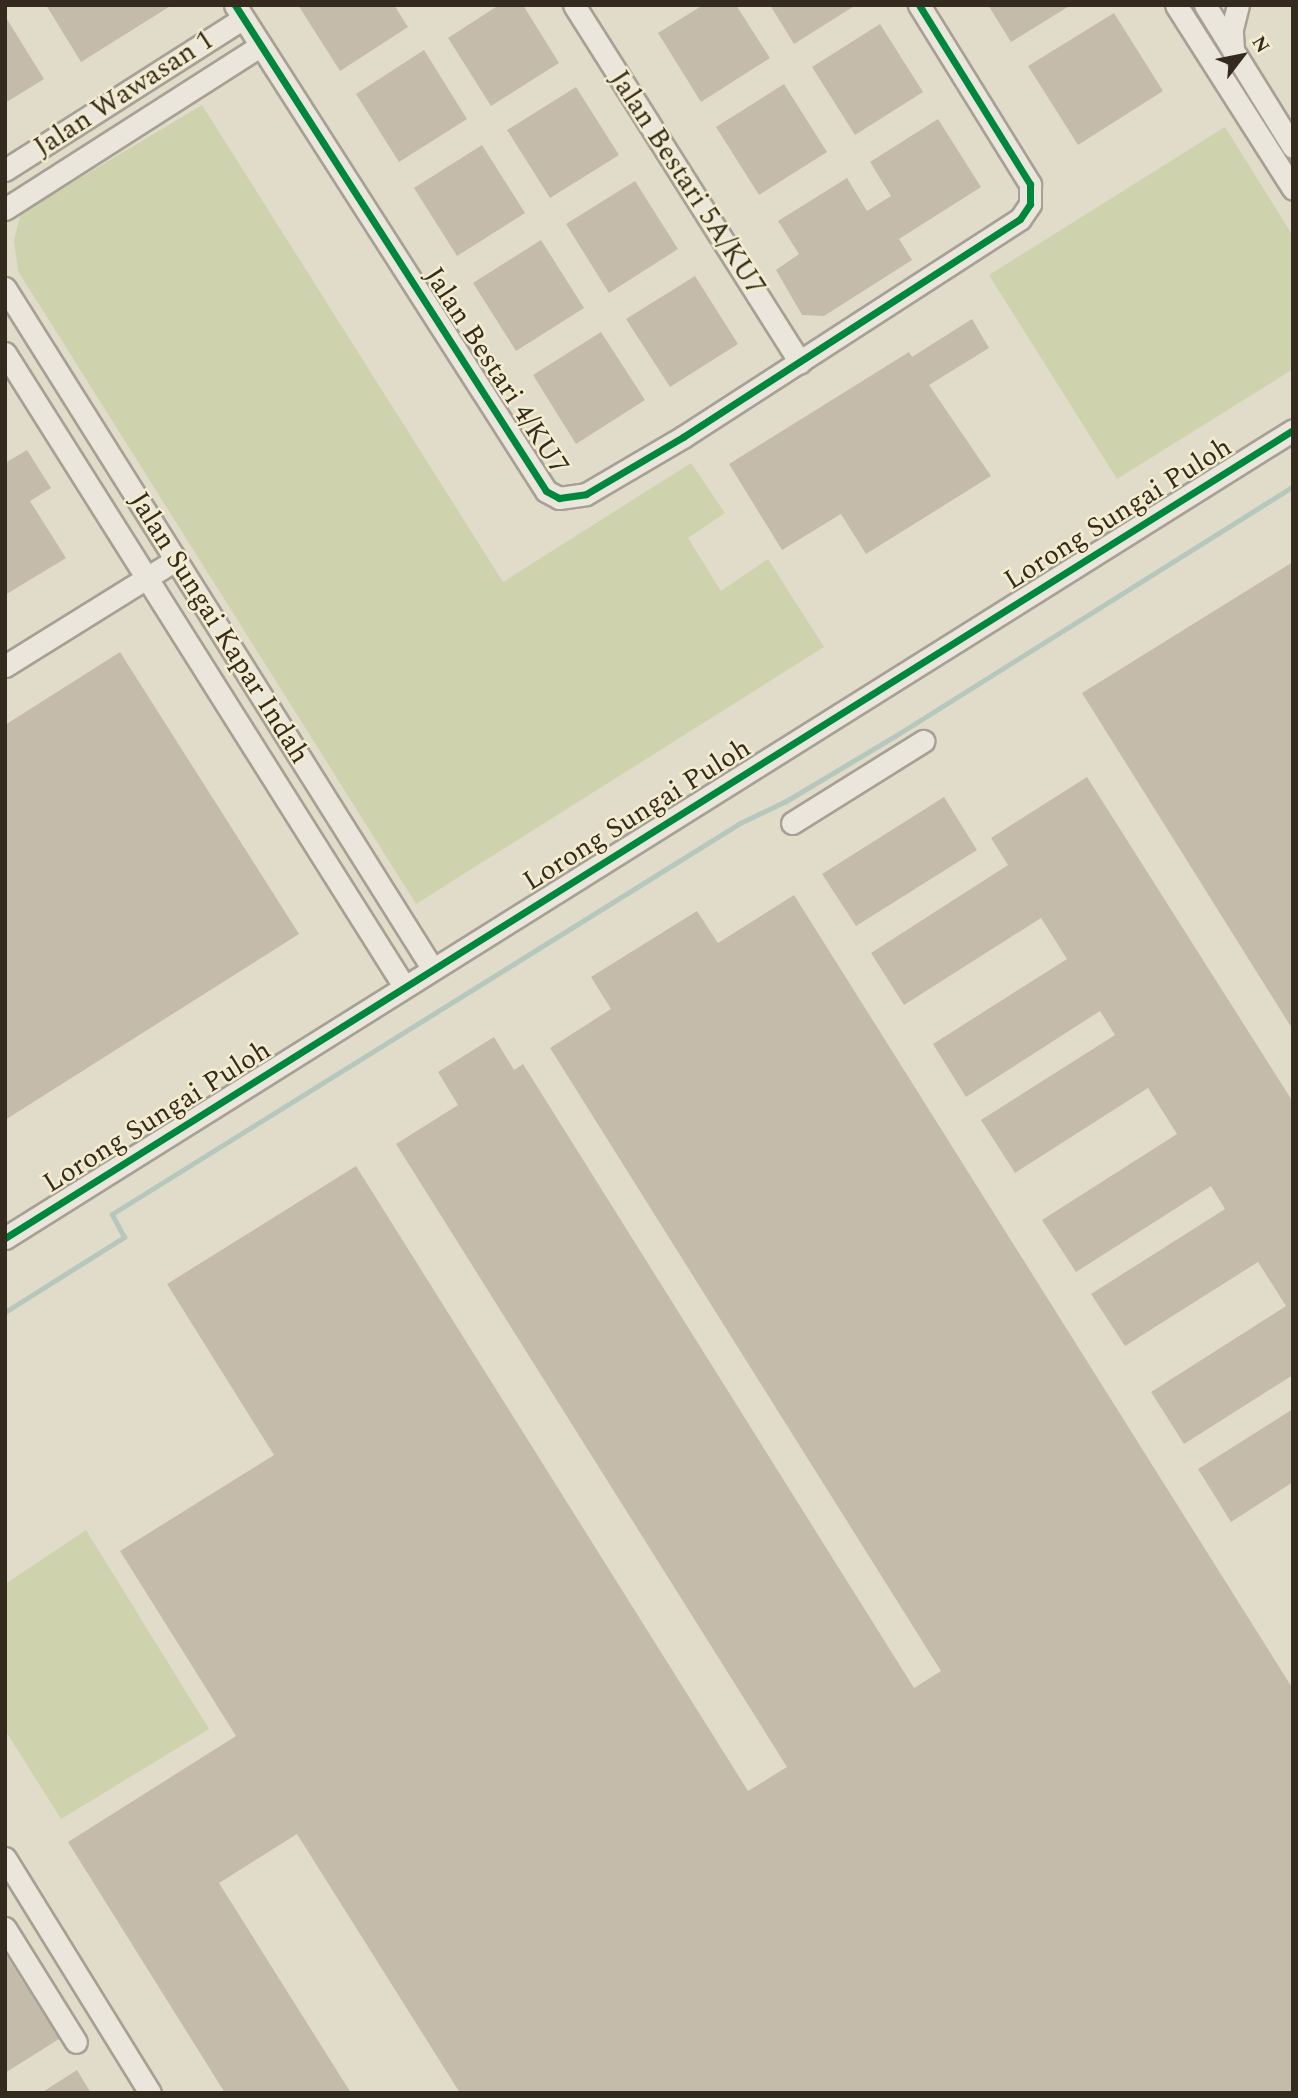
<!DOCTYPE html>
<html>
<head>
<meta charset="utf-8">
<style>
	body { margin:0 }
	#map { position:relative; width:1298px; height:2098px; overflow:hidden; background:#e1dcca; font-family:Spectral,serif }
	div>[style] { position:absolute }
	.green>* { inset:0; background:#ced2ad }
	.stream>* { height:5px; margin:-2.5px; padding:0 2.5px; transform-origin:2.5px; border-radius:2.5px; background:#b6c7bd }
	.building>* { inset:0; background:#c5bbab }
	.roads { filter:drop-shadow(2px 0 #a6a194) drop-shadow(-2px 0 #a6a194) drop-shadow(0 2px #a6a194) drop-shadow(0 -2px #a6a194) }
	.minor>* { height:21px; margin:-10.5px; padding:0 10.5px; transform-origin:10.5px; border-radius:10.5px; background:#eae6dc }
	.cycleway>* { height:7px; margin:-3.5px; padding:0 3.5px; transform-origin:3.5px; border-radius:3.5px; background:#00873e }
	span { translate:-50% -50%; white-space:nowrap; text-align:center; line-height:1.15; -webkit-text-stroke:5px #f3eccf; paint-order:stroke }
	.street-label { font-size:28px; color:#342a1d }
	.frame { position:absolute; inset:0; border:7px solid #342a1d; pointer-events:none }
	.north { position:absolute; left:1207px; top:21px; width:70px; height:70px; -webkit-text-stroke:5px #f3eccf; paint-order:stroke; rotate:58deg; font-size:19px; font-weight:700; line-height:28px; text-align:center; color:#342a1d }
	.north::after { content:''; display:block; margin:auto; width:24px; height:32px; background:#342a1d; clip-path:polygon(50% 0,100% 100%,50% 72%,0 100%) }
</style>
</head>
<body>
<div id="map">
	<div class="green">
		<i style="clip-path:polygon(202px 105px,503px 582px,691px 463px,725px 513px,688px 538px,721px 591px,768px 559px,824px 647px,416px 904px,18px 271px,14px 240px,21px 213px)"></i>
		<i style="clip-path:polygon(1225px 127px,1293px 236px,1293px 369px,1117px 479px,989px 275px)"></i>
		<i style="clip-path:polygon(86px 1530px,209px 1729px,61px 1819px,5px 1730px,5px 1584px)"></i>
	</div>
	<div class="stream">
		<i style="left:5px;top:1312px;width:141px;rotate:-32.2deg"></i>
		<i style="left:124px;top:1237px;width:26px;rotate:-118deg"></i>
		<i style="left:112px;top:1214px;width:740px;rotate:-31.91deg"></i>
		<i style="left:740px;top:823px;width:51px;rotate:-25.6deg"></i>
		<i style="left:786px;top:801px;width:127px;rotate:-30.8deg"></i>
		<i style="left:895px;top:736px;width:470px;rotate:-32.1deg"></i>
	</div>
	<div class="building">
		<i style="clip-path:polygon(46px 5px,172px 5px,81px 62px)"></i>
		<i style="clip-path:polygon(298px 5px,394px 5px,408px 27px,340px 71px)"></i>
		<i style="clip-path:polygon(499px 5px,523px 5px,559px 63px,491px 106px,448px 38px)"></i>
		<i style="clip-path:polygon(703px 5px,736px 5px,770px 58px,701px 102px,658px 33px)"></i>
		<i style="clip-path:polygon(770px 5px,856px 5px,794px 44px)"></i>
		<i style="clip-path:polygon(988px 5px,1071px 5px,1011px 42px)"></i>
		<i style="clip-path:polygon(1114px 13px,1163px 91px,1078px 145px,1028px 66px)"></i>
		<i style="clip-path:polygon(5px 16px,44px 79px,5px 103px)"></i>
		<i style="clip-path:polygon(880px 24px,923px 92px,855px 135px,812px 67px)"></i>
		<i style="clip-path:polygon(424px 50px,467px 119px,399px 162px,356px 94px)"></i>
		<i style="clip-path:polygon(784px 84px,827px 152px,759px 195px,716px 127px)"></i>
		<i style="clip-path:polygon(576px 87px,619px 155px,550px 198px,507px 130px)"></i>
		<i style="clip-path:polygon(938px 119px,981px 187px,899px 239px,912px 260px,824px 316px,802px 315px,776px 270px,799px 254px,778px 221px,847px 178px,867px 211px,891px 196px,870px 162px)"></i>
		<i style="clip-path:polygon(482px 145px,525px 213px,457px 256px,414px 188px)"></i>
		<i style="clip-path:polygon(635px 181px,678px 249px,609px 293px,566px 224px)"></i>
		<i style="clip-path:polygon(541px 240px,584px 308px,516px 351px,473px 283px)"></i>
		<i style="clip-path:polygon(695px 276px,738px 344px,670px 387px,626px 319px)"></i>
		<i style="clip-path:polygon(972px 319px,989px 348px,929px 385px,991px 476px,866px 554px,841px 514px,782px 550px,729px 464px,909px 352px,912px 357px)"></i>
		<i style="clip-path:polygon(601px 332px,645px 400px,576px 444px,533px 375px)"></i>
		<i style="clip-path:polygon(27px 450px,51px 488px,30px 501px,66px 558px,5px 595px,5px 463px)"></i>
		<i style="clip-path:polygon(1293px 562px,1293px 1030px,1082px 693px)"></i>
		<i style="clip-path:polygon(120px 652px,299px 934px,5px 1120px,5px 725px)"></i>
		<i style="clip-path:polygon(1087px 777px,1293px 1102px,1293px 1375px,1184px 1444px,1151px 1392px,1286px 1306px,1258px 1262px,1125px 1346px,1091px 1294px,1225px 1209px,1211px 1186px,1076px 1272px,1042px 1220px,1177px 1134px,1148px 1088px,1015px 1173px,981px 1120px,1115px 1035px,1100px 1011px,966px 1097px,933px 1044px,1067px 959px,1041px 918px,904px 1005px,871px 953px,1008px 865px,991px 838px)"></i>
		<i style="clip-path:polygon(944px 797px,977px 850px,856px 926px,822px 874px)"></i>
		<i style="clip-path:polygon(794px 895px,1293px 1689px,1293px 2093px,460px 2093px,297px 1834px,219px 1883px,351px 2093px,225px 2093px,68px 1842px,236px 1736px,120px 1551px,274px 1455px,167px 1284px,356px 1166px,748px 1791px,787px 1767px,396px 1144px,458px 1105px,438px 1072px,494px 1037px,514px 1070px,523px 1064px,914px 1688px,941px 1671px,550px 1048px,611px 1009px,591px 977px,697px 911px,718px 943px)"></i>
		<i style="clip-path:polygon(1293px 1409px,1293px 1482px,1231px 1522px,1198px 1469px)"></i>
		<i style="clip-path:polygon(5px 1953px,59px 2039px,5px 2073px)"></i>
		<i style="clip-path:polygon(77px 2070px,91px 2093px,41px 2093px)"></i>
	</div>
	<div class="roads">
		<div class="minor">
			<i style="left:235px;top:5px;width:577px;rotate:57.38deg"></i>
			<i style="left:546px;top:491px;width:15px;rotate:28deg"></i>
			<i style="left:559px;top:498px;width:27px;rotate:-8deg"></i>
			<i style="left:586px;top:494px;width:113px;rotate:-30.4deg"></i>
			<i style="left:683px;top:437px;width:401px;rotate:-32.9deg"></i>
			<i style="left:1020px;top:219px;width:18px;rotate:-56deg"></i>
			<i style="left:1030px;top:204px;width:20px;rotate:-90deg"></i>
			<i style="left:1030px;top:184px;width:211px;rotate:-121.8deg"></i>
			<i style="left:574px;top:5px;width:423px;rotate:57.7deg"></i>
			<i style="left:1176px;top:5px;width:218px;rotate:57.5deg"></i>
			<i style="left:1205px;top:5px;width:167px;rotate:58.2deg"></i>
			<i style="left:1233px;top:51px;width:22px;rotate:-93deg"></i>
			<i style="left:1232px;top:29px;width:25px;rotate:-76deg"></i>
			<i style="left:5px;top:170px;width:281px;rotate:-32.5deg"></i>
			<i style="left:5px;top:209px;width:303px;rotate:-32.6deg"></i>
			<i style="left:5px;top:288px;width:803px;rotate:57.87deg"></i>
			<i style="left:5px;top:353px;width:748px;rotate:57.78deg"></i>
			<i style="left:5px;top:666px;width:200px;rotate:-31.9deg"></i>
			<i style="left:792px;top:823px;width:155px;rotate:-32deg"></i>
			<i style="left:5px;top:1238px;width:1520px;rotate:-32.1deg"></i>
			<i style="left:5px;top:1858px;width:276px;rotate:58.3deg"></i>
			<i style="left:5px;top:1928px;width:134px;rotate:58.1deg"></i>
		</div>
	</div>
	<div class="cycleway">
		<i style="left:235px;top:5px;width:577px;rotate:57.38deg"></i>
		<i style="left:546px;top:491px;width:15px;rotate:28deg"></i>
		<i style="left:559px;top:498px;width:27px;rotate:-8deg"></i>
		<i style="left:586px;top:494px;width:113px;rotate:-30.4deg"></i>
		<i style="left:683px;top:437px;width:401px;rotate:-32.9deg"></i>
		<i style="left:1020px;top:219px;width:18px;rotate:-56deg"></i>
		<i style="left:1030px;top:204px;width:20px;rotate:-90deg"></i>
		<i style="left:1030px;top:184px;width:211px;rotate:-121.8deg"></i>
		<i style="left:5px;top:1238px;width:1520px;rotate:-32.1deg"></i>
	</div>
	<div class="street-label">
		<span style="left:124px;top:94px;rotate:-33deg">Jalan Wawasan 1</span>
		<span style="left:687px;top:183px;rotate:57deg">Jalan Bestari 5A/KU7</span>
		<span style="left:496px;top:371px;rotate:57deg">Jalan Bestari 4/KU7</span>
		<span style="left:1118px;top:514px;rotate:-32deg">Lorong Sungai Puloh</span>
		<span style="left:219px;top:628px;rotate:58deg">Jalan Sungai Kapar Indah</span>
		<span style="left:637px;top:815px;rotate:-32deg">Lorong Sungai Puloh</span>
		<span style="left:157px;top:1117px;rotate:-32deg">Lorong Sungai Puloh</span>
	</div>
	<div class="frame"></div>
	<div class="north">N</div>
</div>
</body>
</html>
